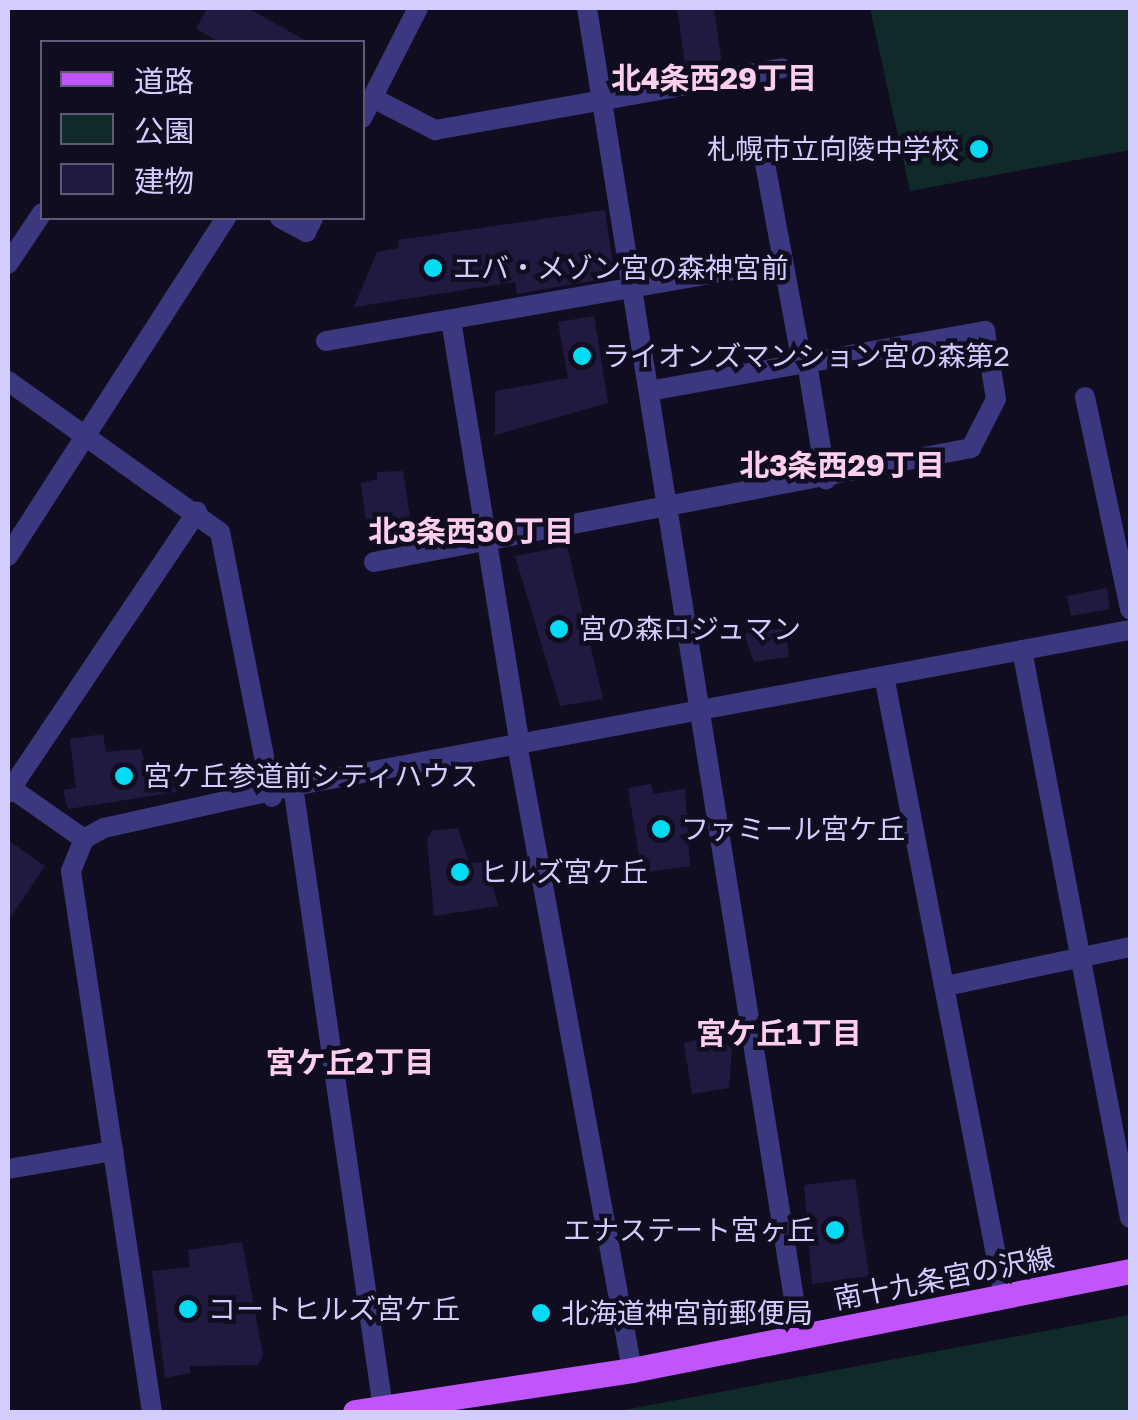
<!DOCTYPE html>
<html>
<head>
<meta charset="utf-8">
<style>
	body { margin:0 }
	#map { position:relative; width:1138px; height:1420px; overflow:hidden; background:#110d20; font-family:"Golos Text","Noto Sans JP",sans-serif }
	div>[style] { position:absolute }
	.green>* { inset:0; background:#102a29 }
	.building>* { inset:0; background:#221941 }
	.street>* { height:20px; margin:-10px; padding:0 10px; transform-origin:10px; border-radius:10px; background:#3c387f }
	.primary>* { height:25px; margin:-12.5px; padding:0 12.5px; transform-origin:12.5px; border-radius:12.5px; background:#c055fd }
	.dots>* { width:28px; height:28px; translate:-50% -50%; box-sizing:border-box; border:5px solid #110d20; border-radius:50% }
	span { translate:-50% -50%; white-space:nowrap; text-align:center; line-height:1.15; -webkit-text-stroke:9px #110d20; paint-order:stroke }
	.poi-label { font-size:28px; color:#d3cdfe }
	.right { translate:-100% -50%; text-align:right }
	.left { translate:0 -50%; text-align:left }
	.street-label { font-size:28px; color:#d3cdfe }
	.neighbourhood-label { font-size:30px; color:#fecfed; font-weight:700 }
	.frame { position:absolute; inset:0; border:10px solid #d3cdfe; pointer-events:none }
	.legend { position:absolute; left:40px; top:40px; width:325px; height:180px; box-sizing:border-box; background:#110d20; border:2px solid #5f5a79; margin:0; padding:12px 18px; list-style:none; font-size:30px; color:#d3cdfe }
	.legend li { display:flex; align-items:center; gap:20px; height:50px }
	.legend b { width:50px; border:2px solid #5f5a79 }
</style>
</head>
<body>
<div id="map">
	<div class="green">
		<i style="clip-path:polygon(870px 8px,1130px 8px,1130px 150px,910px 191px)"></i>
		<i style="clip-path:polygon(1130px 1315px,1130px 1412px,613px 1412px)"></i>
	</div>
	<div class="building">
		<i style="clip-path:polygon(207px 8px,248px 8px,308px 42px,220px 42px,196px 29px)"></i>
		<i style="clip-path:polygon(677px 8px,714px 8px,722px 64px,686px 71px)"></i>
		<i style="clip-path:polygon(605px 210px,615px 277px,517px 294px,515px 282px,354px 307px,377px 252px,399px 248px,398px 240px)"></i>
		<i style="clip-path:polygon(594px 316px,608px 403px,495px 435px,495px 391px,568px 378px,558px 322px)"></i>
		<i style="clip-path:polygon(403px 471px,411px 524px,391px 535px,367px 529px,361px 483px,377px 479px,377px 472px)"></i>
		<i style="clip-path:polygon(567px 546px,603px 699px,560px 706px,515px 556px)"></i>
		<i style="clip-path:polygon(1107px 588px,1110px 609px,1071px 616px,1067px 596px)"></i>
		<i style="clip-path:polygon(785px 628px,789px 657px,754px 662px,744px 634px)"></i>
		<i style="clip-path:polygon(103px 734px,106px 752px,141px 749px,145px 764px,169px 759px,176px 792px,68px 809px,63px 790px,76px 788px,70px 739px)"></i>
		<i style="clip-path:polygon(651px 784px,653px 794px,685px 789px,690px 866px,642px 873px,628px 788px)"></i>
		<i style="clip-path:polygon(458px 828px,469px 863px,487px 862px,498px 906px,434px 916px,427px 840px,432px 831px)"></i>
		<i style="clip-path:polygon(8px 840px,45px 866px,8px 921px)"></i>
		<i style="clip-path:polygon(714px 1036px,732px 1049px,729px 1088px,692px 1094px,684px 1043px)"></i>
		<i style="clip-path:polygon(855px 1179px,869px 1276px,812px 1284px,804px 1185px)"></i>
		<i style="clip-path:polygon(242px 1242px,263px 1355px,258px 1365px,189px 1366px,191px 1373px,165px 1378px,152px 1271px,190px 1267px,188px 1250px)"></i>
	</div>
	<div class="street">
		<i style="left:587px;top:8px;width:1346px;rotate:80.89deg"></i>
		<i style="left:373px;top:98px;width:70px;rotate:27.3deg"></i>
		<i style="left:435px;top:130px;width:352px;rotate:-10.1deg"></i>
		<i style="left:362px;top:118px;width:123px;rotate:-63deg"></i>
		<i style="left:764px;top:158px;width:209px;rotate:79.5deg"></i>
		<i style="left:280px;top:218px;width:30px;rotate:28deg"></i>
		<i style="left:306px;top:232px;width:16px;rotate:-63deg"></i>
		<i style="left:8px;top:264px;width:61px;rotate:-56.3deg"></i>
		<i style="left:451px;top:320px;width:430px;rotate:80.8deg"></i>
		<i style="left:326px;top:341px;width:464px;rotate:-9.9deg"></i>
		<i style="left:807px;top:363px;width:118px;rotate:80.7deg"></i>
		<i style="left:8px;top:381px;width:260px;rotate:35.5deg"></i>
		<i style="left:220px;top:532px;width:270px;rotate:78.9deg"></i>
		<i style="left:1085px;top:397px;width:217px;rotate:78deg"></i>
		<i style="left:8px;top:556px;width:402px;rotate:-57.2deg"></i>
		<i style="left:374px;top:562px;width:608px;rotate:-10.81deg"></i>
		<i style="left:971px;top:448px;width:55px;rotate:-63deg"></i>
		<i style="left:996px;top:399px;width:69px;rotate:-99.2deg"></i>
		<i style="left:985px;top:331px;width:341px;rotate:169.9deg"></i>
		<i style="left:1022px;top:650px;width:578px;rotate:79.23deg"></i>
		<i style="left:884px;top:676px;width:632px;rotate:79.05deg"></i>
		<i style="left:517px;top:744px;width:636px;rotate:79.59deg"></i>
		<i style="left:8px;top:786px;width:93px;rotate:34.9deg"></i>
		<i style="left:293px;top:786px;width:628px;rotate:81.77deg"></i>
		<i style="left:8px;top:793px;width:339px;rotate:-56.1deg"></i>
		<i style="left:946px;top:986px;width:188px;rotate:-12deg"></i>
		<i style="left:8px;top:1169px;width:107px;rotate:-9.7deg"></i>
		<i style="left:152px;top:1412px;width:547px;rotate:-98.52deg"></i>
		<i style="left:71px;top:871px;width:35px;rotate:-68deg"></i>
		<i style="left:84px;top:839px;width:23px;rotate:-29deg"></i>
		<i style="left:104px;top:828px;width:194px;rotate:-12.5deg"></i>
		<i style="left:293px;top:786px;width:851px;rotate:-10.56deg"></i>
	</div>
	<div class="primary">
		<i style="left:355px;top:1412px;width:280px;rotate:-8.6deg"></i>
		<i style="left:632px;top:1370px;width:508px;rotate:-11.24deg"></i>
	</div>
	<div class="dots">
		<i style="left:979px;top:149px;background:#03daf4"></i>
		<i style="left:433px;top:268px;background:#03daf4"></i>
		<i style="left:582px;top:356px;background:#03daf4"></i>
		<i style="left:559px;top:629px;background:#03daf4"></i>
		<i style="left:124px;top:776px;background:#03daf4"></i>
		<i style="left:661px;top:829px;background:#03daf4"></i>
		<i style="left:460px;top:872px;background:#03daf4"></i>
		<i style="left:835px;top:1230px;background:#03daf4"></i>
		<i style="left:188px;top:1309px;background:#03daf4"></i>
		<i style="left:541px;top:1313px;background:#03daf4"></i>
	</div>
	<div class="poi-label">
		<span class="right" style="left:959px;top:149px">札幌市立向陵中学校</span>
		<span class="left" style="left:453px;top:268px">エバ・メゾン宮の森神宮前</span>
		<span class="left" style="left:602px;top:356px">ライオンズマンション宮の森第2</span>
		<span class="left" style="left:579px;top:629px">宮の森ロジュマン</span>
		<span class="left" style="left:144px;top:776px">宮ケ丘参道前シティハウス</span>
		<span class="left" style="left:681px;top:829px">ファミール宮ケ丘</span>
		<span class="left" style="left:480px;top:872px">ヒルズ宮ケ丘</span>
		<span class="right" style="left:815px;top:1230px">エナステート宮ヶ丘</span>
		<span class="left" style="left:208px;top:1309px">コートヒルズ宮ケ丘</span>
		<span class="left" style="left:561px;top:1313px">北海道神宮前郵便局</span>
	</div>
	<div class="street-label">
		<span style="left:944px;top:1278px;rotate:-11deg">南十九条宮の沢線</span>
	</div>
	<div class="neighbourhood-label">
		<span style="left:714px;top:78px">北4条西29丁目</span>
		<span style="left:842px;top:465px">北3条西29丁目</span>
		<span style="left:471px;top:531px">北3条西30丁目</span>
		<span style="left:779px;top:1033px">宮ケ丘1丁目</span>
		<span style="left:350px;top:1062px">宮ケ丘2丁目</span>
	</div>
	<div class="frame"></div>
	<ul class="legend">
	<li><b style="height:12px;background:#c055fd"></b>道路</li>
	<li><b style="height:28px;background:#102a29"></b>公園</li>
	<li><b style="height:28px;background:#221941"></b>建物</li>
	</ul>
</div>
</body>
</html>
